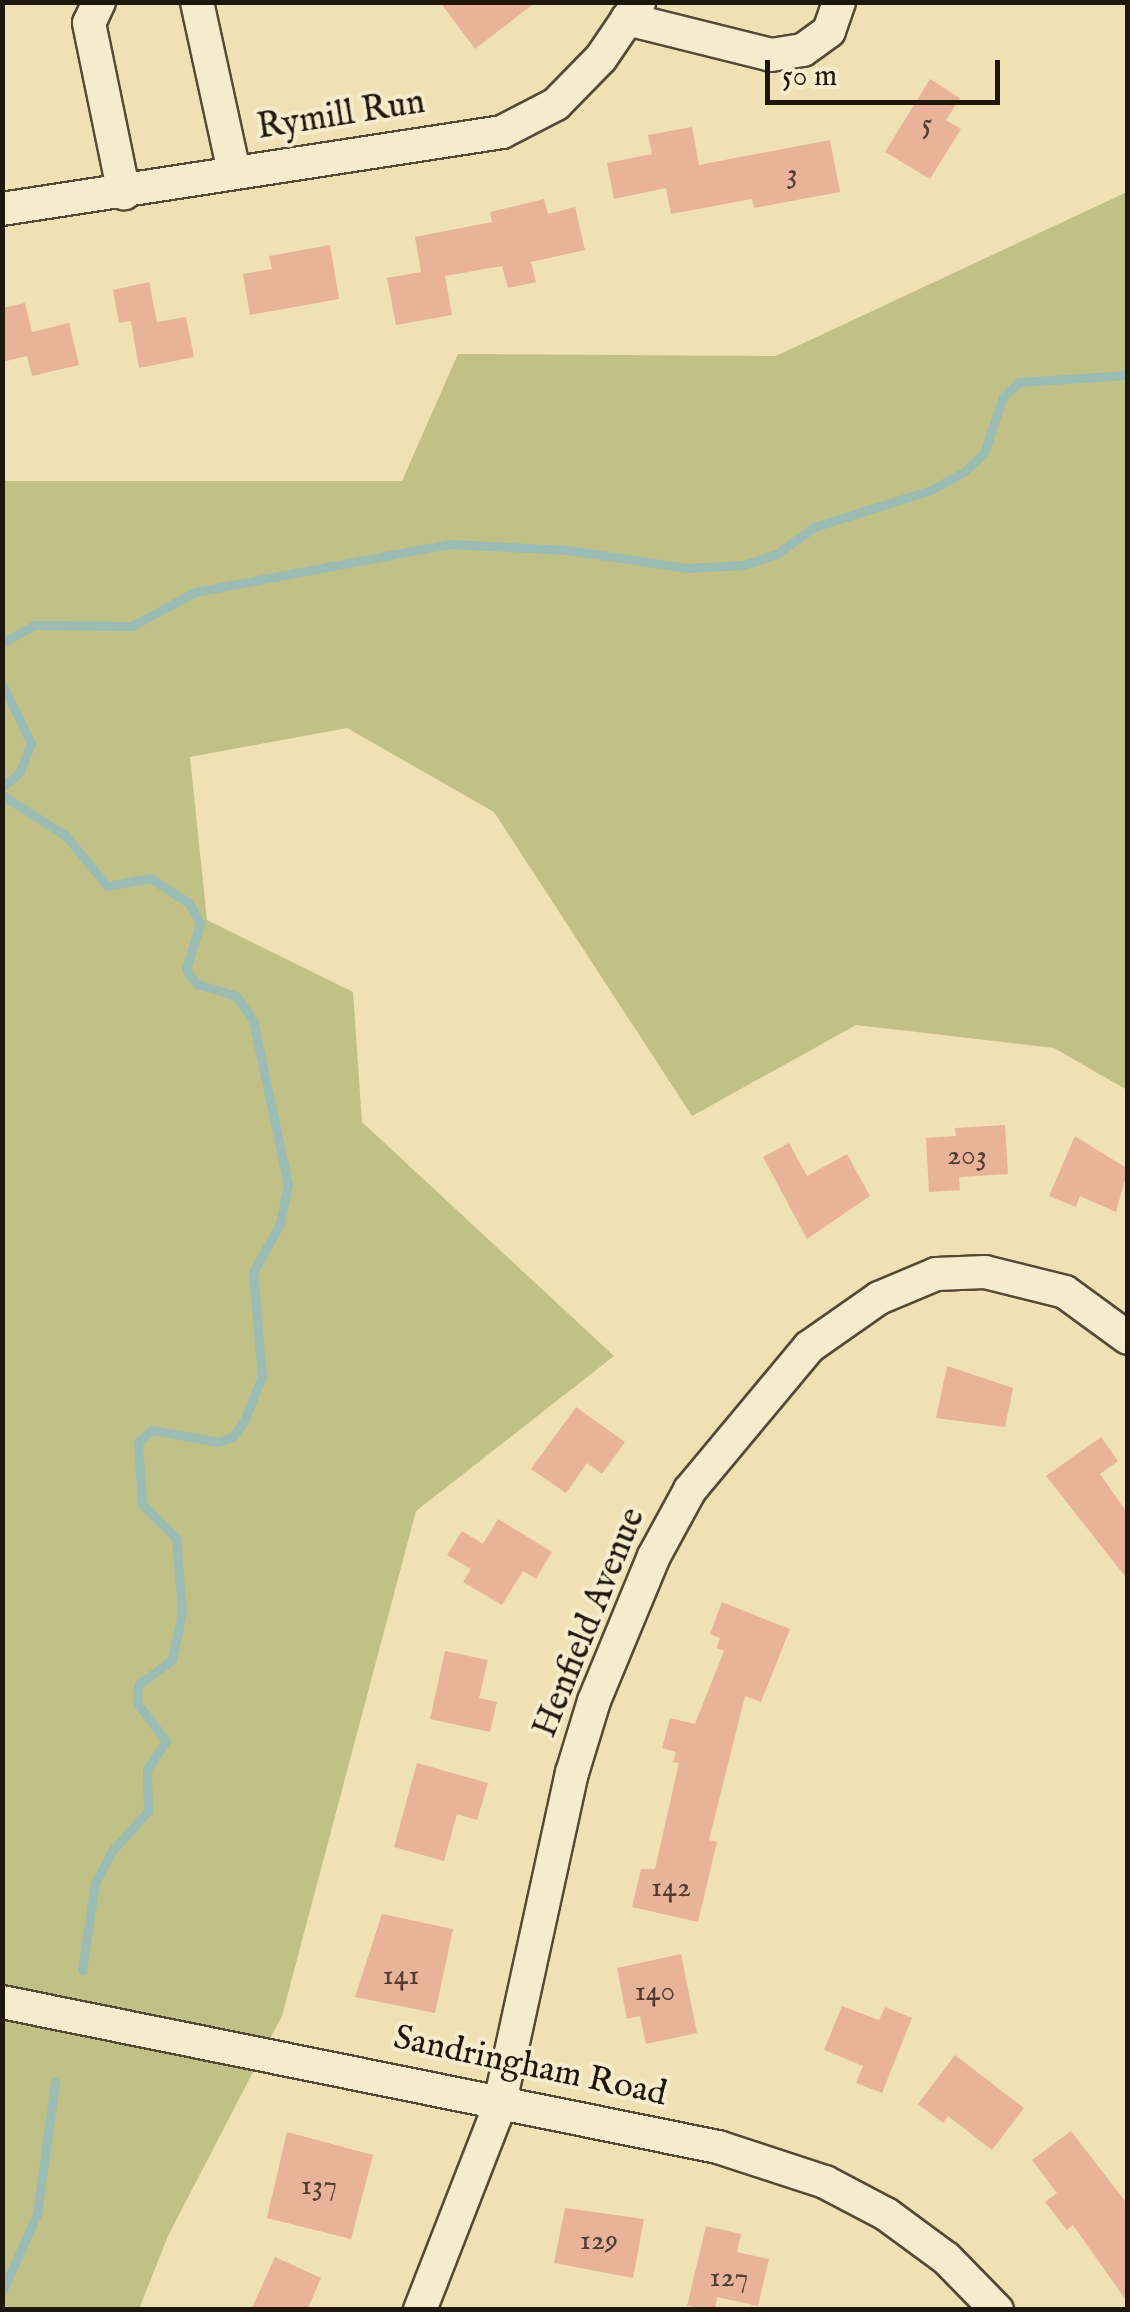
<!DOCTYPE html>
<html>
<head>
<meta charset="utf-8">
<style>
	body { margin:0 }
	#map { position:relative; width:1130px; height:2312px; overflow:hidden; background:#efe1b3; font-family:"IM FELL English",serif }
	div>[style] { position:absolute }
	.green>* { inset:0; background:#c1c087 }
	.stream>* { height:9px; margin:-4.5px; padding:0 4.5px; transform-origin:4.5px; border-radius:4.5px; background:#9abcb2 }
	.building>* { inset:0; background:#e9b39a }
	.roads { filter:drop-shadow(2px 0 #544a36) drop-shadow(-2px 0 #544a36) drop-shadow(0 2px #544a36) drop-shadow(0 -2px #544a36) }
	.street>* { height:32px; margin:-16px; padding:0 16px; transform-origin:16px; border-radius:16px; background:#f5ecce }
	span { translate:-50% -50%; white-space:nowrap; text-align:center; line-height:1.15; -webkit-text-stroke:8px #f5ecce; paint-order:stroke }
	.number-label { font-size:30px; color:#523e30 }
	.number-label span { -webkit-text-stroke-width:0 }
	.street-label { font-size:35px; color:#20170c }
	.frame { position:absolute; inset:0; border:5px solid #20170c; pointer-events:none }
	.scale { position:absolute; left:765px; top:60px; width:235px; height:45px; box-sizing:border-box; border:5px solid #20170c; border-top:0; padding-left:12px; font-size:30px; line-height:35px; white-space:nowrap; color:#20170c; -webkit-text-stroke:8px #f5ecce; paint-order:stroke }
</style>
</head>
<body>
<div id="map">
	<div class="green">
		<i style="clip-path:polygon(1127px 192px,1127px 1090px,1054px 1048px,856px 1025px,692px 1116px,494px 812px,347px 728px,190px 757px,207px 920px,353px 992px,362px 1122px,614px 1356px,416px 1511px,282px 2016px,168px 2236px,139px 2309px,3px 2309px,2px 481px,402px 481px,458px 354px,776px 356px)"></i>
	</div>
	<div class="stream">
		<i style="left:2px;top:643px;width:38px;rotate:-29deg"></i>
		<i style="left:35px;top:625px;width:97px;rotate:0.6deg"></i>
		<i style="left:132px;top:626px;width:72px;rotate:-28.4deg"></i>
		<i style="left:195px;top:592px;width:258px;rotate:-10.7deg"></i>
		<i style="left:449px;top:544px;width:118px;rotate:2.9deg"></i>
		<i style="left:567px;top:550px;width:121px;rotate:8.5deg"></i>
		<i style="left:687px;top:568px;width:57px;rotate:-3deg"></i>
		<i style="left:744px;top:565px;width:36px;rotate:-19deg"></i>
		<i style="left:778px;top:553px;width:44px;rotate:-35.8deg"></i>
		<i style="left:814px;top:527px;width:123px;rotate:-17.5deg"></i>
		<i style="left:931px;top:490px;width:39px;rotate:-29deg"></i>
		<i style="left:965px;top:471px;width:26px;rotate:-43deg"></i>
		<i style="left:984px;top:453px;width:59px;rotate:-71.3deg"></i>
		<i style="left:1003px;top:397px;width:22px;rotate:-43deg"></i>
		<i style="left:1019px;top:382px;width:109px;rotate:-3.7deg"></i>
		<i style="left:2px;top:684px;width:66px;rotate:63.8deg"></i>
		<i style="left:31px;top:743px;width:31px;rotate:111deg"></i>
		<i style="left:20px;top:772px;width:23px;rotate:140deg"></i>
		<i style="left:2px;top:795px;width:76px;rotate:32.6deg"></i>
		<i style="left:66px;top:836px;width:65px;rotate:50.6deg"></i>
		<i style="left:107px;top:886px;width:44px;rotate:-10.5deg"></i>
		<i style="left:150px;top:878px;width:46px;rotate:32.7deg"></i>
		<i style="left:189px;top:903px;width:23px;rotate:61deg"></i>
		<i style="left:200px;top:923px;width:49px;rotate:106.6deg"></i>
		<i style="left:186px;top:970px;width:18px;rotate:52deg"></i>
		<i style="left:197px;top:984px;width:41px;rotate:17.1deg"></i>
		<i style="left:236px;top:996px;width:29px;rotate:55deg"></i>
		<i style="left:253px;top:1020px;width:169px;rotate:78deg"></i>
		<i style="left:288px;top:1185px;width:40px;rotate:102deg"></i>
		<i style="left:280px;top:1224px;width:55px;rotate:119.4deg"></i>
		<i style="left:253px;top:1272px;width:104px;rotate:85.1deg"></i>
		<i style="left:262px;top:1376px;width:48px;rotate:111.8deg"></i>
		<i style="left:244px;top:1421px;width:19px;rotate:125deg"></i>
		<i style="left:233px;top:1437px;width:16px;rotate:162deg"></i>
		<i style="left:218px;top:1442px;width:67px;rotate:-169.7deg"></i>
		<i style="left:152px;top:1430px;width:18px;rotate:139deg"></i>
		<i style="left:138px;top:1442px;width:62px;rotate:86.3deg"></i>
		<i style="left:142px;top:1504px;width:48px;rotate:45deg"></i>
		<i style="left:176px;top:1538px;width:74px;rotate:85.4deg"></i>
		<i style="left:182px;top:1612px;width:49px;rotate:101.8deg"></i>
		<i style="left:172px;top:1660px;width:42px;rotate:143.7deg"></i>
		<i style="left:138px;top:1685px;width:18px;rotate:93deg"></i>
		<i style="left:137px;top:1703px;width:48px;rotate:52.7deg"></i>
		<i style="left:166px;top:1741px;width:34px;rotate:124deg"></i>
		<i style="left:147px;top:1769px;width:42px;rotate:88.6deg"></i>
		<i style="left:148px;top:1811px;width:54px;rotate:132deg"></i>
		<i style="left:112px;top:1851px;width:36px;rotate:118deg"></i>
		<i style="left:95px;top:1883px;width:88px;rotate:98.5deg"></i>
		<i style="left:2px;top:2292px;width:85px;rotate:-65.8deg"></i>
		<i style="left:37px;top:2214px;width:133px;rotate:-82.2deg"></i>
	</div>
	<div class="building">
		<i style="clip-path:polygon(440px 2px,536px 2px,475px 49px)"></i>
		<i style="clip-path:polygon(930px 79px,960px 98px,946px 120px,961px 129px,930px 179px,885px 152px)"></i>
		<i style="clip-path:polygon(692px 127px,699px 165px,830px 140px,840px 192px,754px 208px,752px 199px,671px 214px,666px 188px,614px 199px,607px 163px,652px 154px,648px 135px)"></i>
		<i style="clip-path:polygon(544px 199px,548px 214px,575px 207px,585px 250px,531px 262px,536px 282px,508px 288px,502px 266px,445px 276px,452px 315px,396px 325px,387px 278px,421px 272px,415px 237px,492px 222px,490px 212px)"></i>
		<i style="clip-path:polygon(330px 245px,339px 299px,250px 315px,243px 274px,272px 269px,269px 256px)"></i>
		<i style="clip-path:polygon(149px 282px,157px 322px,186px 317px,194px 357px,139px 368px,131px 321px,119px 323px,113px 290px)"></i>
		<i style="clip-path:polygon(25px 303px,32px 332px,69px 323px,79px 365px,32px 376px,27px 356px,2px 362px,2px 308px)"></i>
		<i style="clip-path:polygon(1005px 1125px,1008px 1174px,959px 1177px,960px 1190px,929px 1192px,926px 1138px,956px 1136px,955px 1128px)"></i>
		<i style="clip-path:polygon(1075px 1136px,1128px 1169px,1116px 1212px,1080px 1196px,1076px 1207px,1049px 1196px)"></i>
		<i style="clip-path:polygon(789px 1143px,807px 1176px,847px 1154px,870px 1196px,807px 1239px,763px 1157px)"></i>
		<i style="clip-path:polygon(947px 1366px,1013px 1388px,1005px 1427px,936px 1418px)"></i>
		<i style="clip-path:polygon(576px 1407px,625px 1442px,602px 1474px,587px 1463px,566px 1493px,531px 1469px)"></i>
		<i style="clip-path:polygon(1101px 1437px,1118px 1461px,1100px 1474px,1128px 1514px,1128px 1580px,1046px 1476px)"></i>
		<i style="clip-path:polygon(498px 1519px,552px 1552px,536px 1579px,523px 1571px,502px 1605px,463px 1582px,471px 1569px,447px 1555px,462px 1531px,483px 1544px)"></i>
		<i style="clip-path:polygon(722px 1602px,790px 1629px,761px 1702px,745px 1696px,709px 1840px,717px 1842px,698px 1922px,632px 1907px,641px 1869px,655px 1869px,679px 1763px,673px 1762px,676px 1752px,662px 1748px,670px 1718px,695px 1724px,724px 1651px,717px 1648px,720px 1638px,710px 1634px)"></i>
		<i style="clip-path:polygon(445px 1651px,488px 1660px,479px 1698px,497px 1702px,490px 1732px,430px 1719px)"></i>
		<i style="clip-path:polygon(417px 1763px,488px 1783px,477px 1820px,457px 1814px,444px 1861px,394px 1847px)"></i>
		<i style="clip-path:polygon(382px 1914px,453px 1929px,435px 2013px,355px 1997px)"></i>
		<i style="clip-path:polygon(681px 1954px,697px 2033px,646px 2044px,640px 2016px,627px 2019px,617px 1968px)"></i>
		<i style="clip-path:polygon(842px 2006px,879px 2020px,885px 2007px,912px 2018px,882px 2093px,856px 2083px,863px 2066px,824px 2050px)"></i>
		<i style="clip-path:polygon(955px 2055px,1024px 2108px,992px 2150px,948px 2116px,943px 2123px,918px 2104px)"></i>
		<i style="clip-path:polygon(1071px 2131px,1128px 2205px,1128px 2303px,1073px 2225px,1067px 2230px,1045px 2202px,1057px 2193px,1032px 2160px)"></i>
		<i style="clip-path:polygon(287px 2132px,373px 2155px,351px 2239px,267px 2218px)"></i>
		<i style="clip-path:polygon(565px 2208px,644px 2219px,633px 2278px,554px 2263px)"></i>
		<i style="clip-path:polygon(706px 2226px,741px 2234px,737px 2252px,769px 2259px,758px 2306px,717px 2297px,715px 2310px,687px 2306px)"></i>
		<i style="clip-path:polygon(275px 2257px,321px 2278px,307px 2310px,251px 2310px)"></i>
	</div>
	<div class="roads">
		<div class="street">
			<i style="left:99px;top:2px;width:23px;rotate:115deg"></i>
			<i style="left:89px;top:23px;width:174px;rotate:78.4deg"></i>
			<i style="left:197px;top:2px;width:174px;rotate:77.7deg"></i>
			<i style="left:627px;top:19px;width:148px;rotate:14deg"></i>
			<i style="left:771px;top:55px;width:32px;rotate:-9deg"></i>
			<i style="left:803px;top:50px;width:32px;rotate:-36deg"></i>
			<i style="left:829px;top:31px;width:31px;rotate:-71deg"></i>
			<i style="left:2px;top:209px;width:506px;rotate:-8.75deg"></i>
			<i style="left:502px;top:132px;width:61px;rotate:-27.4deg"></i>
			<i style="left:556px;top:104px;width:64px;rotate:-45.6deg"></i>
			<i style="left:601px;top:58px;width:68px;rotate:-55.8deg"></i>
			<i style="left:2px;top:2002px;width:731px;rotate:11.45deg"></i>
			<i style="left:718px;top:2147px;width:113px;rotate:18.1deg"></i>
			<i style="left:825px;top:2182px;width:69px;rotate:27.7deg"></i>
			<i style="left:886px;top:2214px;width:74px;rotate:36.3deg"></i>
			<i style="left:946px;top:2258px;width:73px;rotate:45.6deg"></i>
			<i style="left:420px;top:2310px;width:218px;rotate:-68.7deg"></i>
			<i style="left:499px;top:2107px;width:342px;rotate:-77.7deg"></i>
			<i style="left:572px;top:1773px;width:75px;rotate:-73deg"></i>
			<i style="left:594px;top:1701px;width:157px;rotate:-67.5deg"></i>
			<i style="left:654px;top:1556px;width:75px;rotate:-61.4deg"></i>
			<i style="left:690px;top:1490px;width:186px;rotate:-50.2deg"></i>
			<i style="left:809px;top:1347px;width:85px;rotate:-35deg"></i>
			<i style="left:879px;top:1298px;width:62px;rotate:-22.8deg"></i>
			<i style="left:936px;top:1274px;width:49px;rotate:-2.3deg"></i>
			<i style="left:985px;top:1272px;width:82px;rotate:14deg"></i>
			<i style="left:1065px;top:1292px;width:78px;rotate:36.1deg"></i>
		</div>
	</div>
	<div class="number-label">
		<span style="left:927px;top:125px">5</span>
		<span style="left:792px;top:174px">3</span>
		<span style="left:967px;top:1156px">203</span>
		<span style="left:671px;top:1888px">142</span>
		<span style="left:401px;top:1976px">141</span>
		<span style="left:655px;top:1992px">140</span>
		<span style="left:319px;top:2186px">137</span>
		<span style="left:599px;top:2241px">129</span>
		<span style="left:729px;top:2278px">127</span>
	</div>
	<div class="street-label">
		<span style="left:341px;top:116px;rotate:-9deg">Rymill Run</span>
		<span style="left:590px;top:1623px;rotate:-68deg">Henfield Avenue</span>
		<span style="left:530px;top:2067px;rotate:12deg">Sandringham Road</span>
	</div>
	<div class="frame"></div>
	<div class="scale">50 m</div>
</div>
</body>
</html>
